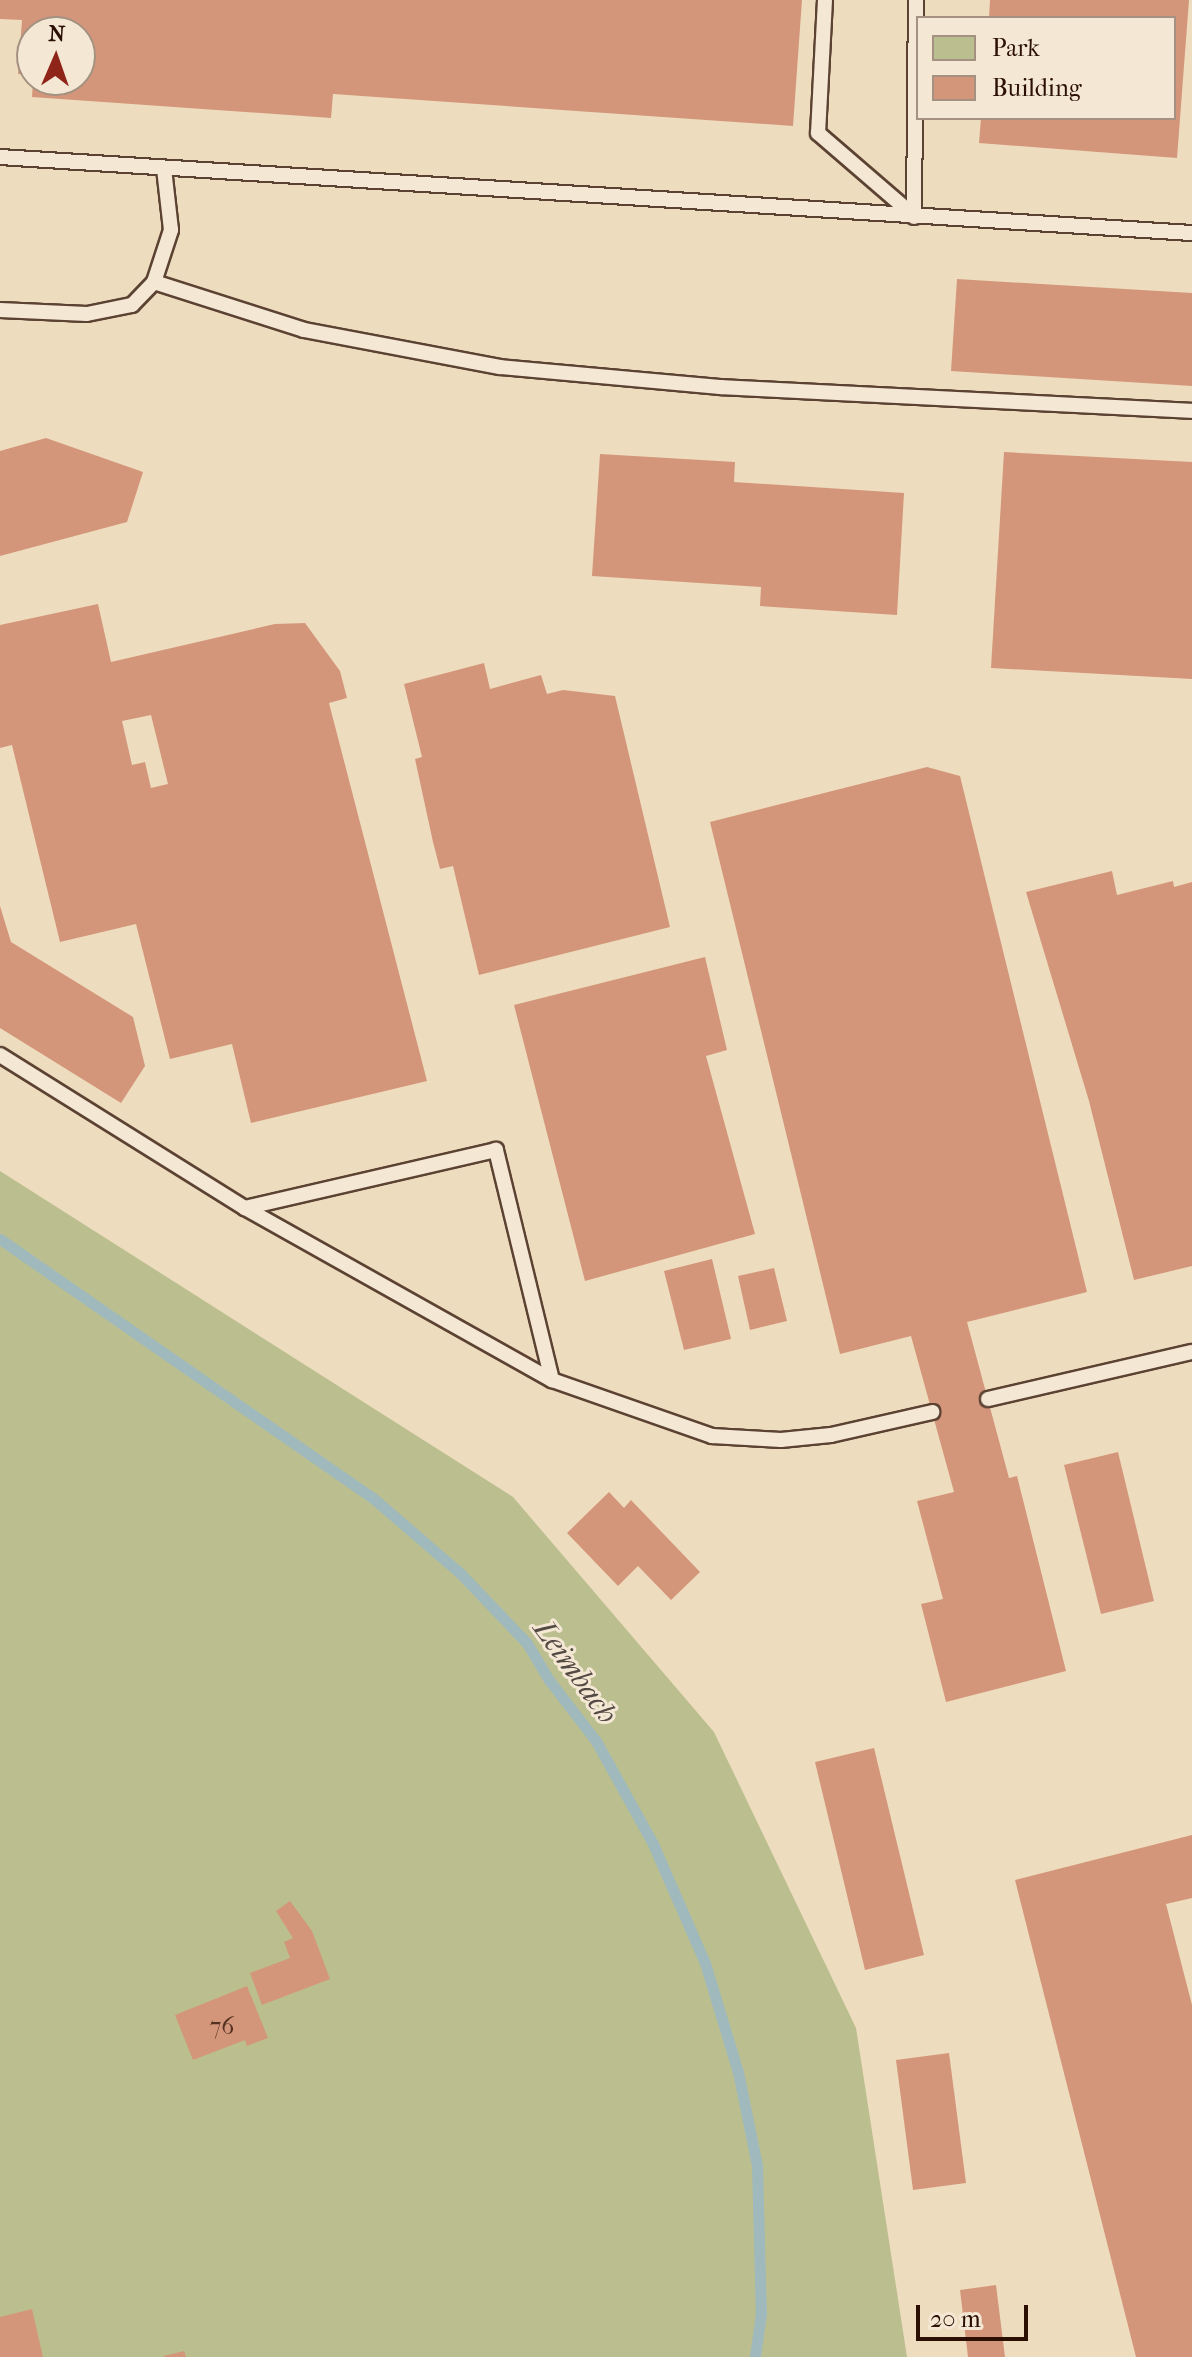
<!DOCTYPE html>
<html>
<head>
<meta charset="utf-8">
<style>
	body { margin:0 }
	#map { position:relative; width:1192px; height:2357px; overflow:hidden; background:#eedcbe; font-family:"IM FELL French Canon",serif }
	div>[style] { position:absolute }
	.green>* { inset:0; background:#bbbf8f }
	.stream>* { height:11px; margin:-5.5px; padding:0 5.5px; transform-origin:5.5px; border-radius:5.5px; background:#9fb9bd }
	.building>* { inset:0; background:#d4967a }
	.roads { filter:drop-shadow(2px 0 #5c4232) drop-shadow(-2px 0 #5c4232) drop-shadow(0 2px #5c4232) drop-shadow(0 -2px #5c4232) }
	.lane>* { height:14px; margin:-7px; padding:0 7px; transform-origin:7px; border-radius:7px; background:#f4e8d5 }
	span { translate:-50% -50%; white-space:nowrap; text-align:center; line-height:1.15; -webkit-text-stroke:6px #f4e8d5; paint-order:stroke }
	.number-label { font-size:24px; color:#553121 }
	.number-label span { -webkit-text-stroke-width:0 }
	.water-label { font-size:30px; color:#544a44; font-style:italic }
	.legend { position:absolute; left:916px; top:16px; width:260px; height:104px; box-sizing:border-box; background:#f4e8d5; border:2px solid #a49181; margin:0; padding:10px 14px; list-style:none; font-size:24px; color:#2b0f03 }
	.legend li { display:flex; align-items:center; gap:16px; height:40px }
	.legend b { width:40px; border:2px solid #a49181 }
	.north { position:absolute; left:16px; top:16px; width:80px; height:80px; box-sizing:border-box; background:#f4e8d5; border:2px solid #a49181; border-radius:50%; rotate:2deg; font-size:22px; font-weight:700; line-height:32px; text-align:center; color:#2b0f03 }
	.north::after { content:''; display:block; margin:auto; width:28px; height:36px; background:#8f2418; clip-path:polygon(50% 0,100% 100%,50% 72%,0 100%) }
	.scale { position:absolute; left:916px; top:2305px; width:112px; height:36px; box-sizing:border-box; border:4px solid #2b0f03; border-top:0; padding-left:10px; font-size:24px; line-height:28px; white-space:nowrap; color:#2b0f03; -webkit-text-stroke:6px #f4e8d5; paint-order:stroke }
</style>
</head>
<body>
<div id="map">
	<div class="green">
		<i style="clip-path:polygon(0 1171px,513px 1497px,714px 1732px,856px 2028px,907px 2357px,0 2357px)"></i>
	</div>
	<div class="stream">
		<i style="left:0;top:1239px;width:454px;rotate:34.8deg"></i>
		<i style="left:373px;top:1498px;width:115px;rotate:40.8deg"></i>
		<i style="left:460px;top:1573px;width:97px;rotate:46.3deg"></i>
		<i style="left:527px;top:1643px;width:43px;rotate:59.3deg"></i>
		<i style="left:549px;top:1680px;width:77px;rotate:52.4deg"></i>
		<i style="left:596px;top:1741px;width:118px;rotate:61deg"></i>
		<i style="left:653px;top:1844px;width:130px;rotate:66.4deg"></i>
		<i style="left:705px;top:1963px;width:114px;rotate:73.2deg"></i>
		<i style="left:738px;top:2072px;width:95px;rotate:78.5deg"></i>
		<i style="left:757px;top:2165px;width:148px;rotate:88.5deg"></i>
		<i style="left:761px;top:2313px;width:44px;rotate:97.8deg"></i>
	</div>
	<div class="building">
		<i style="clip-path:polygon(0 0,802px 0,793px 126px,333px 94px,331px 118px,32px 97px,33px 80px,80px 80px,80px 32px,32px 32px,32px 75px,18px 74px,22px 20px,0 19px)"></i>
		<i style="clip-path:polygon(990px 0,1189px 0,1177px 158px,979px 143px,981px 118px,1174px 118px,1174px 18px,989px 18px)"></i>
		<i style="clip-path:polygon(957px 279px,1192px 293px,1192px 386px,951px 371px)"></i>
		<i style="clip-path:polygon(46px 438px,143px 472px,127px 522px,0 556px,0 451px)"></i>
		<i style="clip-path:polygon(1004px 452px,1192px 462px,1192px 679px,991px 668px)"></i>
		<i style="clip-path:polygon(600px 454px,735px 462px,734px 482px,904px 493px,897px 615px,760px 606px,761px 587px,592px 576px)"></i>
		<i style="clip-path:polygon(evenodd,98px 604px,111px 662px,275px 624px,305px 623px,340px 671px,347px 698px,329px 703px,427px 1081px,251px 1123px,232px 1044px,170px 1059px,136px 924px,60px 942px,12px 745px,0 748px,0 625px,98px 604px,151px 715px,168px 784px,151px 788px,145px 762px,132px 765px,122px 721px,151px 715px)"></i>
		<i style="clip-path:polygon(484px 663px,490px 689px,541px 675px,547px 694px,563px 690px,615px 696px,670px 927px,479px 975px,453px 866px,440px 869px,433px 842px,415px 759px,422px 757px,404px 684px)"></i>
		<i style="clip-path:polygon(927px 767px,960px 776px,1087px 1292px,967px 1322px,1009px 1478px,1017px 1476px,1066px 1671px,946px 1702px,921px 1604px,943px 1599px,917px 1501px,954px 1492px,932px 1412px,911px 1336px,840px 1354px,710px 822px)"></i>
		<i style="clip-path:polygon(1112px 871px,1117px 895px,1173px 881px,1174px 887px,1192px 882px,1192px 1266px,1134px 1280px,1089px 1101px,1026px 892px)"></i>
		<i style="clip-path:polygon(0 906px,11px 942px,133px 1017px,145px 1066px,121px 1103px,0 1028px)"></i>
		<i style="clip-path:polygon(705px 957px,727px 1050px,706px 1056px,755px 1234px,585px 1281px,514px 1005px)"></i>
		<i style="clip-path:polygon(712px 1259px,731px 1339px,684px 1350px,664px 1271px)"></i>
		<i style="clip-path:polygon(774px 1268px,787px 1321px,750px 1330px,738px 1276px)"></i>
		<i style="clip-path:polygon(1118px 1452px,1154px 1601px,1101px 1614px,1064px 1465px)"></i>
		<i style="clip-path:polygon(609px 1492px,624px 1508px,631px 1500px,700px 1572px,671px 1600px,638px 1566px,618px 1586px,567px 1533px)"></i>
		<i style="clip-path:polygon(874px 1748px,924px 1955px,865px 1970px,815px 1762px)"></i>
		<i style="clip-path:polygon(1192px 1835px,1192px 1898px,1166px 1904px,1192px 2005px,1192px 2357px,1136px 2357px,1015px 1880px)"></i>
		<i style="clip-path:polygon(290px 1901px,312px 1931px,330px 1979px,262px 2005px,250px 1973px,290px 1958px,284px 1942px,293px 1938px,276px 1911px)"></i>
		<i style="clip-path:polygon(247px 1986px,268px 2038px,247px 2046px,245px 2040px,193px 2060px,175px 2015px)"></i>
		<i style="clip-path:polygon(949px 2053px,966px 2183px,913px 2190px,896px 2060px)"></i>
		<i style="clip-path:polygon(996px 2285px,1005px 2357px,968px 2357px,960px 2290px)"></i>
		<i style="clip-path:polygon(32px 2309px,43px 2357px,0 2357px,0 2317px)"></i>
		<i style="clip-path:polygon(184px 2351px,186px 2357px,164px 2357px,164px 2356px)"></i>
	</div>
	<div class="roads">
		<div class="lane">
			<i style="left:825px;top:0;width:133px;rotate:93deg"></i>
			<i style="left:818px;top:133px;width:127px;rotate:40.8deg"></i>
			<i style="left:0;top:157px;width:1194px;rotate:3.65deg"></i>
			<i style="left:914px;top:217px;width:217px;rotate:-89.5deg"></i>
			<i style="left:154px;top:282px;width:157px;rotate:17.7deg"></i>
			<i style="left:304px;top:330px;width:199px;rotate:10.7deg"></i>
			<i style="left:500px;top:367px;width:222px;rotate:5.2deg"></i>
			<i style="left:721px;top:387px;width:472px;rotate:2.9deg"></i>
			<i style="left:0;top:310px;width:87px;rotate:2.6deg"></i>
			<i style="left:87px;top:314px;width:46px;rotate:-11.3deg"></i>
			<i style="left:132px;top:305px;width:32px;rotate:-46deg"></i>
			<i style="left:154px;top:282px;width:55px;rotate:-71.9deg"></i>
			<i style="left:171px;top:230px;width:61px;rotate:-96.5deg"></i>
			<i style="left:0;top:1055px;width:289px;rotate:32deg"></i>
			<i style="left:552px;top:1380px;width:237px;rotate:-103.7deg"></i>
			<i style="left:496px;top:1150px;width:258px;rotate:167deg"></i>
			<i style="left:245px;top:1208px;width:352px;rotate:29.3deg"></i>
			<i style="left:552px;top:1380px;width:170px;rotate:19.3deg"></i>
			<i style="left:712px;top:1436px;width:69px;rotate:3.3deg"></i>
			<i style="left:781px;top:1440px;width:50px;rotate:-5.7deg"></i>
			<i style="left:831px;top:1435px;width:104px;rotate:-12.8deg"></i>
			<i style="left:988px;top:1399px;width:209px;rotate:-13deg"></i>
		</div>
	</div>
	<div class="number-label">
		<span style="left:222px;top:2027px">76</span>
	</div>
	<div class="water-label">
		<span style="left:575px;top:1672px;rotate:54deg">Leimbach</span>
	</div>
	<ul class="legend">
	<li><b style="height:22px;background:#bbbf8f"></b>Park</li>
	<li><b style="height:22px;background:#d4967a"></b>Building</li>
	</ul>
	<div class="north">N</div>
	<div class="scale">20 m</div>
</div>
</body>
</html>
